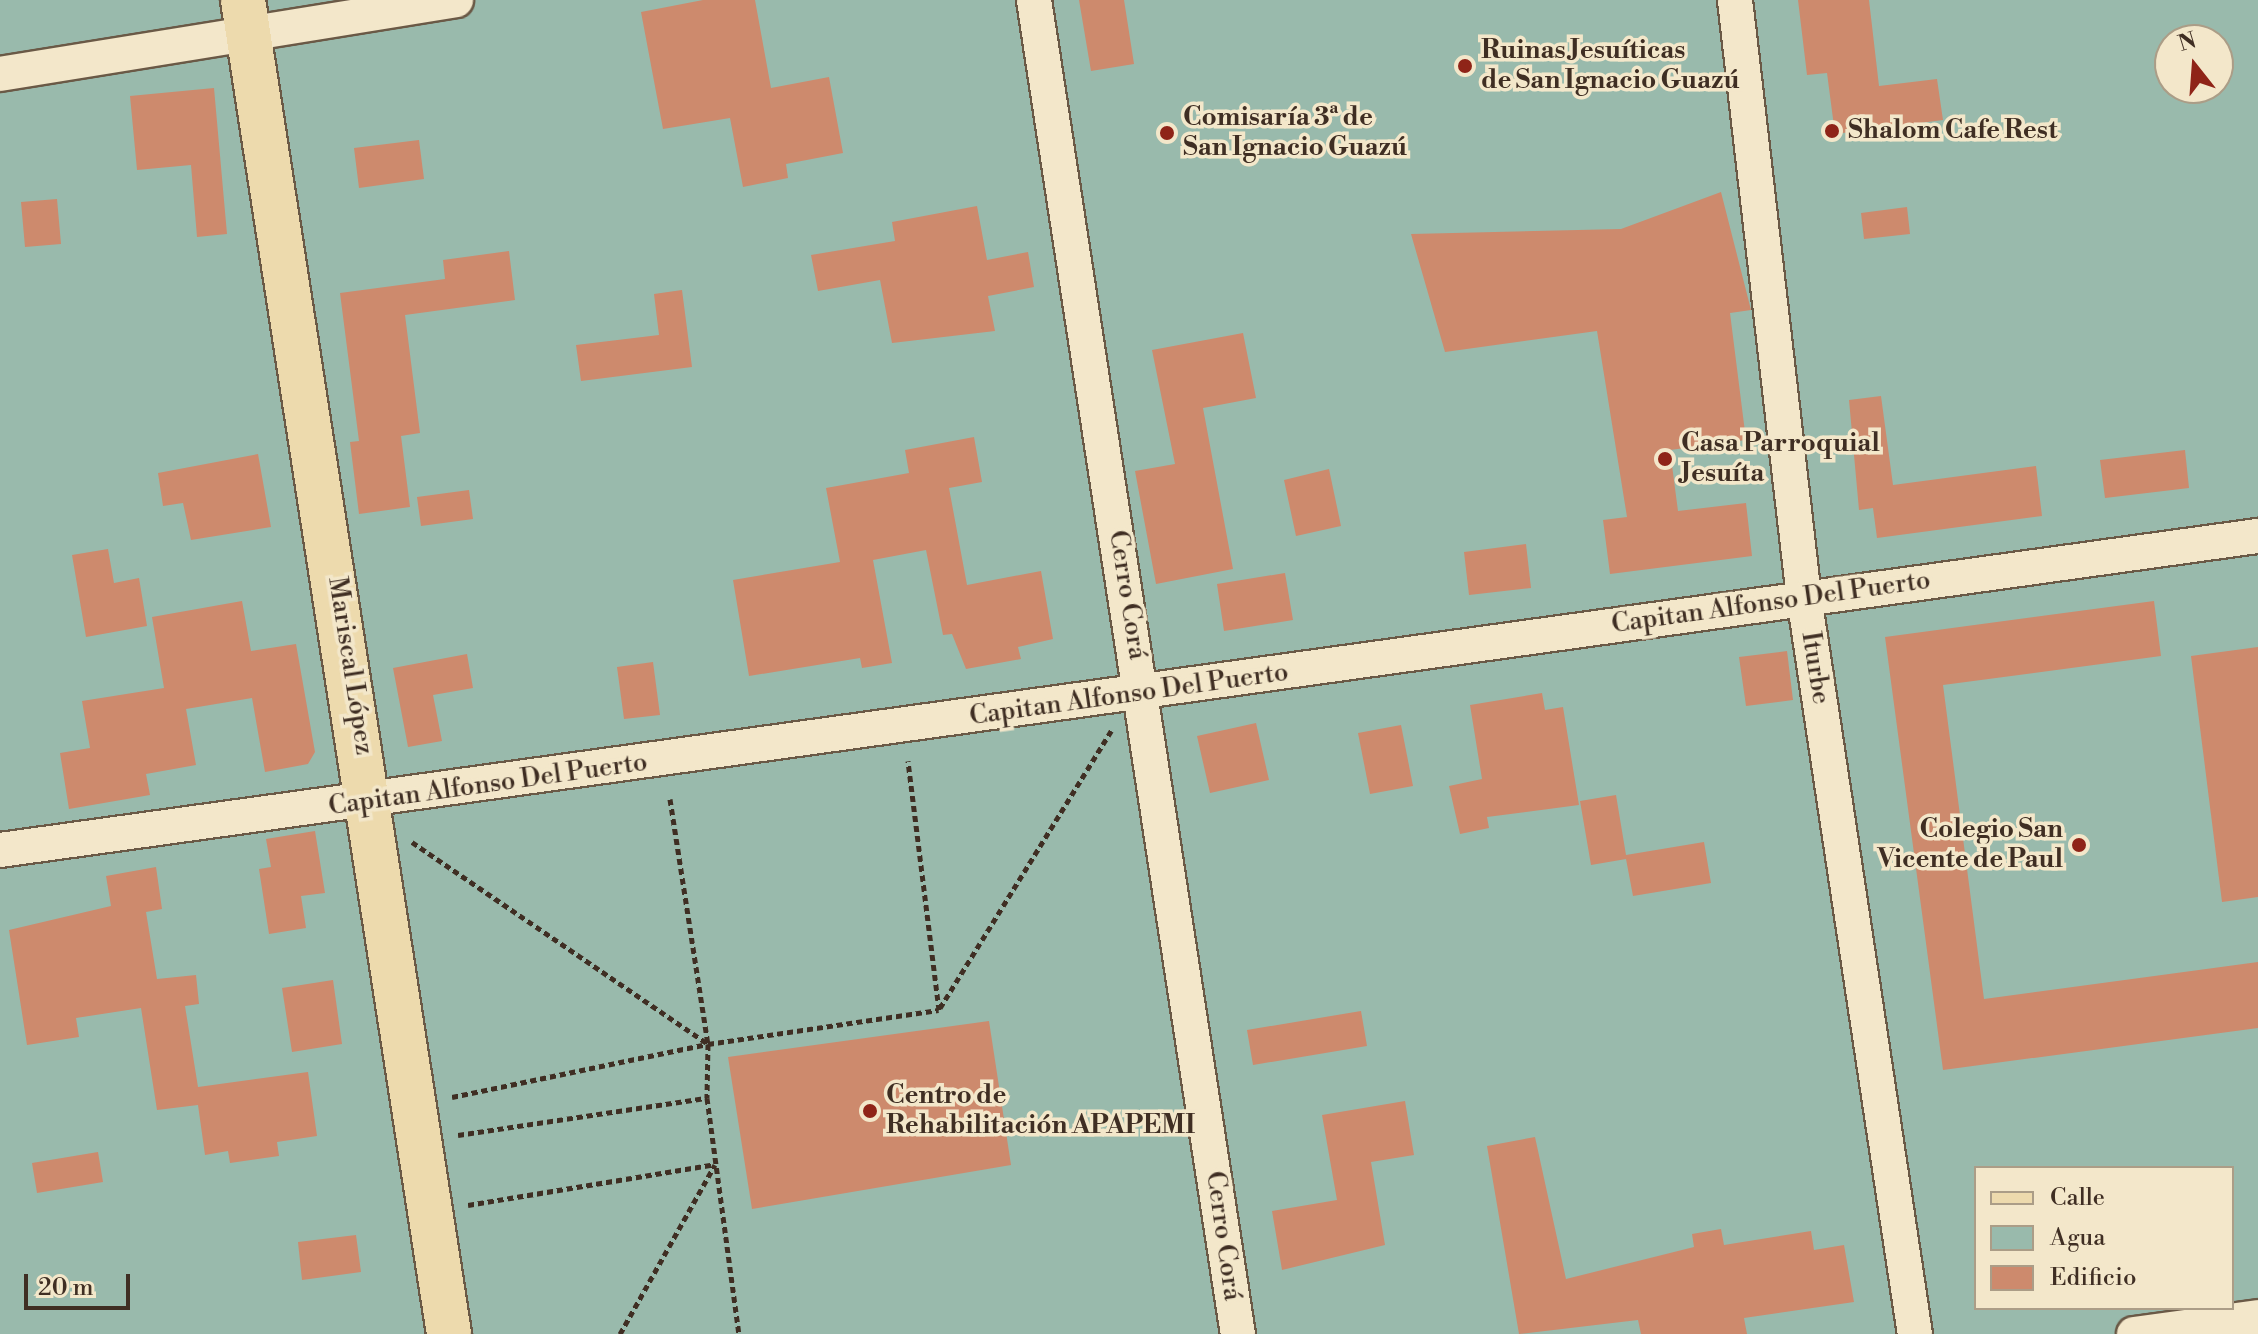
<!DOCTYPE html>
<html>
<head>
<meta charset="utf-8">
<style>
	body { margin:0 }
	#map { position:relative; width:2258px; height:1334px; overflow:hidden; background:#eddaad; font-family:"Libre Bodoni",serif }
	div>[style] { position:absolute }
	.water>* { inset:0; background:#99baac }
	.building>* { inset:0; background:#cd8a6d }
	.path>* { height:5px; margin-top:-2.5px; transform-origin:0; background:repeating-linear-gradient(90deg,#3f2e23 0 6px,transparent 0 10px) }
	.roads { filter:drop-shadow(2px 0 #6a5946) drop-shadow(-2px 0 #6a5946) drop-shadow(0 2px #6a5946) drop-shadow(0 -2px #6a5946) }
	.street>* { height:34px; margin:-17px; padding:0 17px; transform-origin:17px; border-radius:17px; background:#f3e7ca }
	.primary>* { height:44px; margin:-22px; padding:0 22px; transform-origin:22px; border-radius:22px; background:#eddaad }
	.dots>* { width:22px; height:22px; translate:-50% -50%; box-sizing:border-box; border:4px solid #f3e7ca; border-radius:50% }
	span { translate:-50% -50%; white-space:nowrap; text-align:center; line-height:1.15; -webkit-text-stroke:7px #f3e7ca; paint-order:stroke }
	.poi-label { font-size:26px; color:#3f2e23; font-weight:700 }
	.left { translate:0 -50%; text-align:left }
	.right { translate:-100% -50%; text-align:right }
	.street-label { font-size:26px; color:#3f2e23 }
	.legend { position:absolute; left:1974px; top:1166px; width:260px; height:144px; box-sizing:border-box; background:#f3e7ca; border:2px solid #ab9d87; margin:0; padding:10px 14px; list-style:none; font-size:24px; color:#3f2e23 }
	.legend li { display:flex; align-items:center; gap:16px; height:40px }
	.legend b { width:40px; border:2px solid #ab9d87 }
	.north { position:absolute; left:2154px; top:24px; width:80px; height:80px; box-sizing:border-box; background:#f3e7ca; border:2px solid #ab9d87; border-radius:50%; rotate:343deg; font-size:22px; font-weight:700; line-height:32px; text-align:center; color:#3f2e23 }
	.north::after { content:''; display:block; margin:auto; width:28px; height:36px; background:#8f2418; clip-path:polygon(50% 0,100% 100%,50% 72%,0 100%) }
	.scale { position:absolute; left:24px; top:1274px; width:106px; height:36px; box-sizing:border-box; border:4px solid #3f2e23; border-top:0; padding-left:10px; font-size:24px; line-height:28px; white-space:nowrap; color:#3f2e23; -webkit-text-stroke:6px #f3e7ca; paint-order:stroke }
</style>
</head>
<body>
<div id="map">
	<div class="water">
		<i style="clip-path:polygon(evenodd,0 0,2258px 0,2258px 1334px,0 1334px,0 0,2170px 40px,2218px 40px,2218px 88px,2170px 88px,2170px 40px,0 0,1976px 1168px,2232px 1168px,2232px 1308px,1976px 1308px,1976px 1168px)"></i>
	</div>
	<div class="building">
		<i style="clip-path:polygon(703px 0,755px 0,771px 88px,829px 77px,843px 153px,786px 164px,788px 178px,743px 187px,730px 118px,663px 129px,641px 12px)"></i>
		<i style="clip-path:polygon(1079px 0,1124px 0,1134px 64px,1091px 71px)"></i>
		<i style="clip-path:polygon(1798px 0,1869px 0,1879px 86px,1937px 79px,1943px 120px,1835px 134px,1827px 73px,1807px 75px)"></i>
		<i style="clip-path:polygon(214px 88px,227px 234px,197px 237px,191px 165px,137px 170px,130px 96px)"></i>
		<i style="clip-path:polygon(419px 140px,424px 179px,359px 188px,354px 148px)"></i>
		<i style="clip-path:polygon(1721px 192px,1751px 310px,1730px 313px,1746px 440px,1670px 450px,1678px 511px,1746px 503px,1752px 556px,1610px 574px,1603px 520px,1627px 517px,1597px 331px,1445px 352px,1411px 234px,1621px 229px)"></i>
		<i style="clip-path:polygon(57px 199px,61px 244px,25px 247px,21px 202px)"></i>
		<i style="clip-path:polygon(977px 206px,987px 260px,1028px 252px,1034px 287px,988px 296px,995px 331px,892px 343px,880px 280px,818px 291px,811px 255px,895px 241px,892px 222px)"></i>
		<i style="clip-path:polygon(1907px 207px,1910px 234px,1864px 239px,1861px 213px)"></i>
		<i style="clip-path:polygon(509px 251px,515px 300px,405px 315px,420px 433px,401px 436px,410px 507px,359px 514px,350px 442px,359px 441px,340px 293px,445px 279px,443px 260px)"></i>
		<i style="clip-path:polygon(682px 290px,692px 367px,581px 381px,576px 345px,659px 335px,654px 294px)"></i>
		<i style="clip-path:polygon(1243px 333px,1256px 398px,1203px 408px,1233px 569px,1156px 584px,1135px 471px,1175px 464px,1152px 350px)"></i>
		<i style="clip-path:polygon(1881px 396px,1893px 485px,2036px 466px,2042px 516px,1877px 538px,1873px 508px,1859px 510px,1849px 400px)"></i>
		<i style="clip-path:polygon(974px 437px,982px 482px,949px 488px,967px 585px,1041px 571px,1053px 639px,1018px 647px,1021px 659px,966px 669px,952px 634px,943px 635px,926px 550px,873px 560px,892px 663px,862px 668px,860px 658px,749px 676px,733px 580px,840px 562px,826px 488px,909px 473px,905px 450px)"></i>
		<i style="clip-path:polygon(2185px 450px,2189px 488px,2105px 498px,2100px 460px)"></i>
		<i style="clip-path:polygon(258px 454px,271px 527px,191px 540px,183px 503px,163px 506px,158px 473px)"></i>
		<i style="clip-path:polygon(1329px 469px,1341px 526px,1296px 536px,1284px 480px)"></i>
		<i style="clip-path:polygon(469px 490px,473px 519px,421px 526px,417px 497px)"></i>
		<i style="clip-path:polygon(1526px 544px,1531px 588px,1469px 595px,1464px 552px)"></i>
		<i style="clip-path:polygon(108px 549px,114px 583px,139px 578px,147px 626px,86px 637px,72px 555px)"></i>
		<i style="clip-path:polygon(1285px 573px,1293px 620px,1224px 631px,1217px 584px)"></i>
		<i style="clip-path:polygon(242px 601px,251px 651px,296px 644px,315px 752px,308px 764px,265px 772px,252px 698px,186px 709px,196px 765px,146px 774px,150px 795px,69px 809px,60px 753px,90px 748px,82px 701px,164px 688px,152px 617px)"></i>
		<i style="clip-path:polygon(2154px 601px,2161px 656px,1943px 685px,1984px 999px,2258px 962px,2258px 1028px,1943px 1070px,1885px 637px)"></i>
		<i style="clip-path:polygon(2258px 647px,2258px 897px,2222px 902px,2191px 656px)"></i>
		<i style="clip-path:polygon(1787px 651px,1793px 700px,1746px 706px,1739px 657px)"></i>
		<i style="clip-path:polygon(467px 654px,473px 688px,433px 695px,442px 741px,408px 747px,393px 668px)"></i>
		<i style="clip-path:polygon(653px 662px,660px 715px,624px 719px,617px 667px)"></i>
		<i style="clip-path:polygon(1542px 693px,1545px 710px,1563px 707px,1579px 805px,1487px 817px,1489px 828px,1460px 834px,1449px 786px,1482px 779px,1470px 705px)"></i>
		<i style="clip-path:polygon(1256px 723px,1269px 780px,1210px 793px,1197px 736px)"></i>
		<i style="clip-path:polygon(1401px 725px,1413px 786px,1370px 794px,1358px 733px)"></i>
		<i style="clip-path:polygon(1616px 795px,1626px 855px,1704px 842px,1711px 883px,1633px 896px,1626px 859px,1591px 865px,1580px 801px)"></i>
		<i style="clip-path:polygon(315px 831px,325px 893px,301px 896px,306px 928px,269px 934px,259px 869px,271px 867px,266px 839px)"></i>
		<i style="clip-path:polygon(156px 867px,162px 909px,146px 912px,157px 979px,196px 975px,199px 1004px,185px 1006px,198px 1087px,308px 1072px,317px 1136px,277px 1142px,279px 1156px,230px 1163px,228px 1151px,205px 1155px,198px 1105px,157px 1110px,141px 1008px,76px 1018px,79px 1037px,27px 1045px,9px 930px,111px 906px,106px 876px)"></i>
		<i style="clip-path:polygon(333px 980px,342px 1044px,292px 1052px,282px 988px)"></i>
		<i style="clip-path:polygon(1361px 1011px,1367px 1046px,1253px 1065px,1247px 1030px)"></i>
		<i style="clip-path:polygon(989px 1021px,1011px 1165px,752px 1209px,728px 1057px)"></i>
		<i style="clip-path:polygon(1405px 1101px,1414px 1155px,1371px 1162px,1385px 1245px,1282px 1270px,1272px 1211px,1337px 1200px,1322px 1115px)"></i>
		<i style="clip-path:polygon(1535px 1137px,1566px 1279px,1694px 1247px,1692px 1234px,1721px 1229px,1724px 1245px,1811px 1231px,1814px 1250px,1844px 1245px,1854px 1302px,1744px 1318px,1747px 1334px,1641px 1334px,1638px 1320px,1519px 1334px,1487px 1146px)"></i>
		<i style="clip-path:polygon(98px 1152px,103px 1182px,37px 1193px,32px 1163px)"></i>
		<i style="clip-path:polygon(356px 1235px,361px 1272px,302px 1280px,298px 1242px)"></i>
	</div>
	<div class="path">
		<i style="left:670px;top:799px;width:248px;rotate:81.2deg"></i>
		<i style="left:708px;top:1044px;width:54px;rotate:91.1deg"></i>
		<i style="left:707px;top:1098px;width:238px;rotate:82.3deg"></i>
		<i style="left:412px;top:842px;width:358px;rotate:34.3deg"></i>
		<i style="left:940px;top:1008px;width:326px;rotate:-58.3deg"></i>
		<i style="left:452px;top:1097px;width:261px;rotate:-11.7deg"></i>
		<i style="left:708px;top:1044px;width:233px;rotate:-8.4deg"></i>
		<i style="left:939px;top:1010px;width:251px;rotate:-97.1deg"></i>
		<i style="left:458px;top:1135px;width:252px;rotate:-8.5deg"></i>
		<i style="left:468px;top:1205px;width:250px;rotate:-9.4deg"></i>
		<i style="left:620px;top:1334px;width:194px;rotate:-60.7deg"></i>
	</div>
	<div class="roads">
		<div class="street">
			<i style="left:1034px;top:0;width:1350px;rotate:81.31deg"></i>
			<i style="left:1735px;top:0;width:601px;rotate:83.41deg"></i>
			<i style="left:1804px;top:597px;width:745px;rotate:81.44deg"></i>
			<i style="left:0;top:74px;width:462px;rotate:-9.2deg"></i>
			<i style="left:0;top:850px;width:2280px;rotate:-7.92deg"></i>
			<i style="left:2134px;top:1334px;width:125px;rotate:-7.8deg"></i>
		</div>
		<div class="primary">
			<i style="left:243px;top:0;width:1350px;rotate:81.22deg"></i>
		</div>
	</div>
	<div class="dots">
		<i style="left:1465px;top:66px;background:#8f2418"></i>
		<i style="left:1832px;top:131px;background:#8f2418"></i>
		<i style="left:1167px;top:133px;background:#8f2418"></i>
		<i style="left:1665px;top:459px;background:#8f2418"></i>
		<i style="left:2079px;top:845px;background:#8f2418"></i>
		<i style="left:870px;top:1111px;background:#8f2418"></i>
	</div>
	<div class="poi-label">
		<span class="left" style="left:1481px;top:66px">Ruinas Jesuíticas<br>de San Ignacio Guazú</span>
		<span class="left" style="left:1183px;top:133px">Comisaría 3ª de<br>San Ignacio Guazú</span>
		<span class="left" style="left:1848px;top:131px">Shalom Cafe Rest</span>
		<span class="left" style="left:1681px;top:459px">Casa Parroquial<br>Jesuíta</span>
		<span class="right" style="left:2063px;top:845px">Colegio San<br>Vicente de Paul</span>
		<span class="left" style="left:886px;top:1111px">Centro de<br>Rehabilitación APAPEMI</span>
	</div>
	<div class="street-label">
		<span style="left:1127px;top:595px;rotate:81deg">Cerro Corá</span>
		<span style="left:1771px;top:603px;rotate:-8deg">Capitan Alfonso Del Puerto</span>
		<span style="left:350px;top:666px;rotate:81deg">Mariscal López</span>
		<span style="left:1815px;top:668px;rotate:81deg">Iturbe</span>
		<span style="left:1129px;top:695px;rotate:-8deg">Capitan Alfonso Del Puerto</span>
		<span style="left:488px;top:785px;rotate:-8deg">Capitan Alfonso Del Puerto</span>
		<span style="left:1223px;top:1236px;rotate:82deg">Cerro Corá</span>
	</div>
	<ul class="legend">
	<li><b style="height:10px;background:#eddaad"></b>Calle</li>
	<li><b style="height:22px;background:#99baac"></b>Agua</li>
	<li><b style="height:22px;background:#cd8a6d"></b>Edificio</li>
	</ul>
	<div class="north">N</div>
	<div class="scale">20 m</div>
</div>
</body>
</html>
